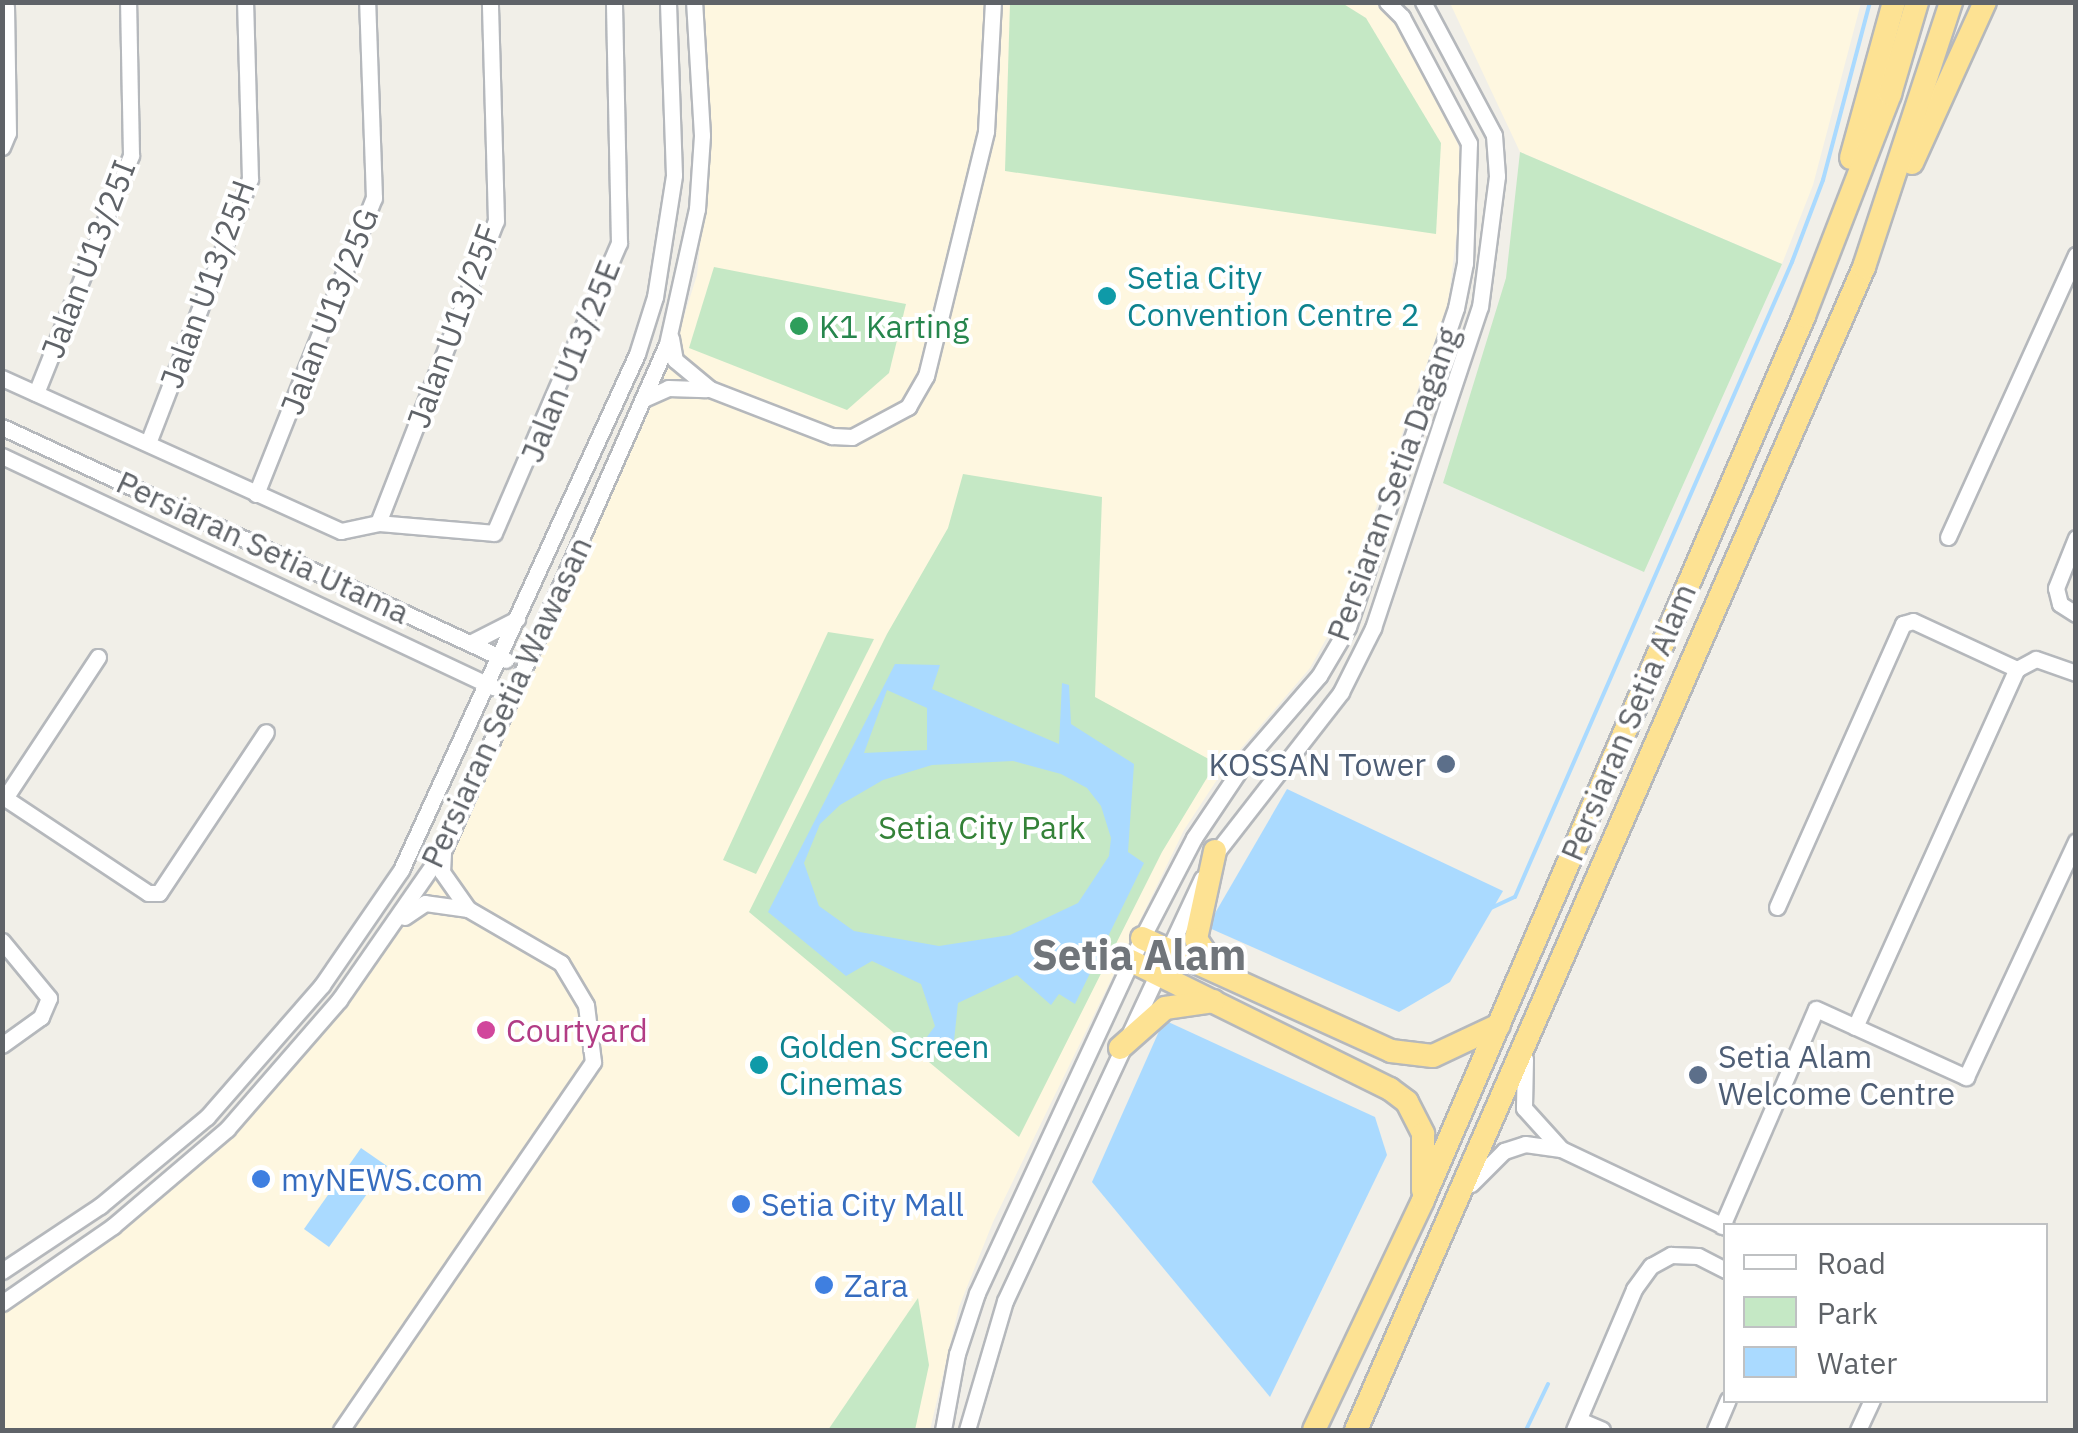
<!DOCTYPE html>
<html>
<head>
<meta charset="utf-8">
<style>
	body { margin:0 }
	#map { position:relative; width:2078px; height:1433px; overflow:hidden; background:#f1efe8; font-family:"IBM Plex Sans",sans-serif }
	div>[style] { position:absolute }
	.commercial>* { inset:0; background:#fef7e0 }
	.green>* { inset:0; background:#c5e8c5 }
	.water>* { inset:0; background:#aadaff }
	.stream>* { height:4px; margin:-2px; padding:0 2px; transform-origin:2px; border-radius:2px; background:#aadaff }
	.roads { filter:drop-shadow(2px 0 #b5b8bc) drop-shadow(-2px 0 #b5b8bc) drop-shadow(0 2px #b5b8bc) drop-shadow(0 -2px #b5b8bc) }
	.minor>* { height:15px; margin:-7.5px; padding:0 7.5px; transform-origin:7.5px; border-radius:7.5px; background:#fff }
	.highway>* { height:22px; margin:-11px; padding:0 11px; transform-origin:11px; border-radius:11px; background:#fde293 }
	.dots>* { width:28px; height:28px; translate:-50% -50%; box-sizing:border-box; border:5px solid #fff; border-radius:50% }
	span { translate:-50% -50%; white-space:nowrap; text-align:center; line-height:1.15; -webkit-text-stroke:8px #fff; paint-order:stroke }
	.street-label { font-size:32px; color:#5f6368 }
	.culture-label { font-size:32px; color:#0d838f }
	.left { translate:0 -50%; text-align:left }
	.leisure-label { font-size:32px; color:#27864d }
	.service-label { font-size:32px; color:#4e5e75 }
	.right { translate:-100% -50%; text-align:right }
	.park-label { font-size:32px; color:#348238 }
	.hotel-label { font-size:32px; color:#b23c85 }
	.shop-label { font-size:32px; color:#366cbe }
	.district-label { font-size:42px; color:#70757a; font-weight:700 }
	.frame { position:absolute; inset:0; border:5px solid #5f6368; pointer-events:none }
	.legend { position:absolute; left:1723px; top:1223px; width:325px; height:180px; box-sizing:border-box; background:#fff; border:2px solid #bfc1c3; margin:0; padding:12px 18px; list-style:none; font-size:30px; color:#5f6368 }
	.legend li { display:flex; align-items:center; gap:20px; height:50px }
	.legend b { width:50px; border:2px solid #bfc1c3 }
</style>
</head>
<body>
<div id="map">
	<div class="commercial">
		<i style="clip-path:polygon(1374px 2px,1395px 21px,1458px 144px,1464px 174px,1448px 304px,1336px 621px,1310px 668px,1226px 766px,1184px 830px,993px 1222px,959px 1307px,930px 1430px,3px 1430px,2px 1311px,115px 1234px,233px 1135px,379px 959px,449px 856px,667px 370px,697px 275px,711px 134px,703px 3px)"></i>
		<i style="clip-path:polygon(1450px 3px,1861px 3px,1813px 185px,1782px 264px,1520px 152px)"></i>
	</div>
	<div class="green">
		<i style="clip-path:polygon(1010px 3px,1342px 3px,1366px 18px,1441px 143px,1436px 234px,1005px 171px)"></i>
		<i style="clip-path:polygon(1520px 152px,1782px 264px,1644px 572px,1443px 483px,1506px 278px)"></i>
		<i style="clip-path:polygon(714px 267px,906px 304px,889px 373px,847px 410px,689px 348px)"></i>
		<i style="clip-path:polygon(963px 474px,1102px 497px,1095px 697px,1216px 763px,1162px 852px,1019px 1137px,749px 912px,887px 634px,948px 528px)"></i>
		<i style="clip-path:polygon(828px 632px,874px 639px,756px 874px,723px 860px)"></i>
		<i style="clip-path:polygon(918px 1298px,929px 1365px,915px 1430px,828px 1430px)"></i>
	</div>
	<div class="water">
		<i style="clip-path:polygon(evenodd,895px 664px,940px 665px,932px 689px,1059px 744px,1062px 683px,1069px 685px,1071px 724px,1134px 764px,1128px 852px,1144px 863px,1075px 1004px,1059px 994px,1051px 1005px,1017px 975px,958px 1003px,954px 1041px,938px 1053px,924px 1041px,935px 1026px,921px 984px,872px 961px,846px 976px,768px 912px,895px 664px,887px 690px,927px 708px,927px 750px,864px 753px,887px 690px,895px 664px,1013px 761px,1061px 774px,1087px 788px,1101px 806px,1111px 838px,1109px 856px,1078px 903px,1010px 935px,939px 946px,854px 931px,819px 906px,804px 863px,820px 824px,840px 805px,883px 780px,932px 765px,1013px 761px)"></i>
		<i style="clip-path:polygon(1287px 789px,1503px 891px,1450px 982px,1399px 1012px,1207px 927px)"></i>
		<i style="clip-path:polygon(1164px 1020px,1375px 1117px,1387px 1155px,1270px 1397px,1092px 1182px)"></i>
		<i style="clip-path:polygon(361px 1148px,387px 1166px,329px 1247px,304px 1229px)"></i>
	</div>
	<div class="stream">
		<i style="left:1491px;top:908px;width:26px;rotate:-25deg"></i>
		<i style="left:1515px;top:897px;width:693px;rotate:-66.43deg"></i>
		<i style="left:1792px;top:262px;width:88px;rotate:-69.3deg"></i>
		<i style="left:1823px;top:180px;width:184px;rotate:-75.2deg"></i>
		<i style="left:1526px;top:1430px;width:51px;rotate:-64.4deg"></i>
	</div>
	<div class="roads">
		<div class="minor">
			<i style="left:2px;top:147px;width:15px;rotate:-67deg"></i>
			<i style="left:8px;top:133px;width:126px;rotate:-90.9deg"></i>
			<i style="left:671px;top:338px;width:22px;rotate:80deg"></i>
			<i style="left:675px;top:360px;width:45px;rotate:39.6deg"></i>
			<i style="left:710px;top:389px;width:131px;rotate:21.1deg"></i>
			<i style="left:832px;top:436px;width:20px;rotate:3deg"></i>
			<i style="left:852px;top:437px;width:64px;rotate:-28.2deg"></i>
			<i style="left:908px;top:407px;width:36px;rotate:-60deg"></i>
			<i style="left:926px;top:376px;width:252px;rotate:-76.2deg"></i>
			<i style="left:986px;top:131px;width:129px;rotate:-86.9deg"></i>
			<i style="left:2px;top:378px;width:372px;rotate:24.3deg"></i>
			<i style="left:341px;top:531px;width:38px;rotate:-12deg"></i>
			<i style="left:378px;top:523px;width:116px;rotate:4.9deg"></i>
			<i style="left:494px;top:533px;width:316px;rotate:-66.7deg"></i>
			<i style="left:619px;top:243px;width:241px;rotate:-91.2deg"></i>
			<i style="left:36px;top:393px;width:256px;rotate:-68.2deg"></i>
			<i style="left:131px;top:155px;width:153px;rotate:-91.1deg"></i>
			<i style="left:646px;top:398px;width:24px;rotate:-24deg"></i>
			<i style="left:668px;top:388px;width:38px;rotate:2deg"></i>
			<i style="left:2px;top:427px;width:555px;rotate:24.81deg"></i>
			<i style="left:148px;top:443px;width:283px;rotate:-68.9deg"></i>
			<i style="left:250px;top:179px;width:177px;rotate:-91.6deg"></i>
			<i style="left:2px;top:456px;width:543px;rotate:25.2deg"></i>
			<i style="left:256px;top:494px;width:319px;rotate:-68.3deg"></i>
			<i style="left:374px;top:198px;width:196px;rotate:-92deg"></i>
			<i style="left:378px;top:523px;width:324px;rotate:-68.7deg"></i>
			<i style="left:496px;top:221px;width:219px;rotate:-91.6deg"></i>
			<i style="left:1948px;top:537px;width:310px;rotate:-65.6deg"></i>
			<i style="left:2076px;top:538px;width:54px;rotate:111.8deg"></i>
			<i style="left:2056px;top:588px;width:16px;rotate:76deg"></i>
			<i style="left:2060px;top:604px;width:19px;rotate:32deg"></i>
			<i style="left:470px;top:643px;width:53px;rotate:-27.1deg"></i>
			<i style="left:2px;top:796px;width:175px;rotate:33.6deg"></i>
			<i style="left:148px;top:893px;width:11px"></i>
			<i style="left:159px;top:893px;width:193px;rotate:-56.4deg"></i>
			<i style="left:5px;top:798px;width:169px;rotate:-56.6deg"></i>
			<i style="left:443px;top:853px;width:19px;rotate:93deg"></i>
			<i style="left:442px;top:872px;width:45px;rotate:54.9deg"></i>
			<i style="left:1212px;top:858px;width:210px;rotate:-52.1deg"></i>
			<i style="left:1341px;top:692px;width:72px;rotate:-63.4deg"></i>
			<i style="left:1373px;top:628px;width:338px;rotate:-71.6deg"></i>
			<i style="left:1480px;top:307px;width:132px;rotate:-82.6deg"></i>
			<i style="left:1497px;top:176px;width:41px;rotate:-94.2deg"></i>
			<i style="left:1494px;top:135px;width:151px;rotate:-118.1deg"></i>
			<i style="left:1777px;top:907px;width:310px;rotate:-66deg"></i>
			<i style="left:1903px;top:624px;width:10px;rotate:-17deg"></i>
			<i style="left:1913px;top:621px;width:115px;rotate:24.8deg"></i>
			<i style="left:2px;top:941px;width:74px;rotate:50.5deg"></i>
			<i style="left:49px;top:998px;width:21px;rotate:113deg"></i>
			<i style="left:41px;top:1017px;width:48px;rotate:144.3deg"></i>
			<i style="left:1855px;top:1027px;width:393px;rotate:-65.7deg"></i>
			<i style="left:2017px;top:669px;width:21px;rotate:-28deg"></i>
			<i style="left:2036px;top:659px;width:42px;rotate:19.3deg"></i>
			<i style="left:1525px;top:1059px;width:49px;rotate:91.2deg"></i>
			<i style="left:1524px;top:1108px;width:55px;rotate:47.9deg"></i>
			<i style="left:1561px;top:1149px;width:183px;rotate:25.3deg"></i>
			<i style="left:1471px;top:1184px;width:47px;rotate:-45deg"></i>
			<i style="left:1504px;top:1151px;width:22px;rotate:-18deg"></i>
			<i style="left:1525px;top:1144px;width:36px;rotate:8deg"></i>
			<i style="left:1722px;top:1226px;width:236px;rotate:-66.6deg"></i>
			<i style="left:1816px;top:1009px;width:165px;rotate:24.4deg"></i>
			<i style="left:1966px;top:1077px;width:260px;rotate:-65deg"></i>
			<i style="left:2px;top:1271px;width:118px;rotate:-33.6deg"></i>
			<i style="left:100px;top:1206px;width:139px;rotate:-39.8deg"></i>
			<i style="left:207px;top:1117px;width:175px;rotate:-48.9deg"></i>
			<i style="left:322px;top:985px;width:140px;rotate:-55.5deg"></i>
			<i style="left:401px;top:870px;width:567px;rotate:-65.42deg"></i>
			<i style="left:637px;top:354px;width:60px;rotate:-72.5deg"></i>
			<i style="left:655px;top:297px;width:123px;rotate:-81.1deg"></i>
			<i style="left:674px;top:175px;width:173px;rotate:-92deg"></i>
			<i style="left:2px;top:1303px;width:135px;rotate:-34.7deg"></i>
			<i style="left:113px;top:1226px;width:150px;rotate:-40.4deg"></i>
			<i style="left:227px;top:1129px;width:171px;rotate:-49deg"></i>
			<i style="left:339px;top:1000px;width:184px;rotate:-55.2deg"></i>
			<i style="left:444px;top:849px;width:552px;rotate:-66.17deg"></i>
			<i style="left:667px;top:344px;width:138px;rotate:-77.5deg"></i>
			<i style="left:697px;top:209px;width:74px;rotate:-86.1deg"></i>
			<i style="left:702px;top:135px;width:133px;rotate:-93.4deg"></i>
			<i style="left:1579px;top:1420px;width:25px;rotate:23deg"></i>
			<i style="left:341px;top:1430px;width:446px;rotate:-55.6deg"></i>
			<i style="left:593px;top:1062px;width:57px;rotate:-97deg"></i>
			<i style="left:586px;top:1005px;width:49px;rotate:-120.8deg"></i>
			<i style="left:561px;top:963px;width:108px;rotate:-149.9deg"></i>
			<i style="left:468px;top:909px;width:43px;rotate:-172.1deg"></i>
			<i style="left:425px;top:903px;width:25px;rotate:146deg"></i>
			<i style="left:943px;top:1430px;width:77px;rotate:-79.6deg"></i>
			<i style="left:957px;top:1354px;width:64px;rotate:-71.8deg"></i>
			<i style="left:977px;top:1293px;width:391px;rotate:-65.1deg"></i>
			<i style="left:1142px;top:938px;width:113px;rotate:-62.5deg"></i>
			<i style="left:1194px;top:838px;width:95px;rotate:-56.1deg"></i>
			<i style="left:1247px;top:759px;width:110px;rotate:-49.1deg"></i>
			<i style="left:1319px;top:676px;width:57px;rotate:-59.4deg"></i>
			<i style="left:1348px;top:627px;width:337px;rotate:-71.3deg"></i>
			<i style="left:1456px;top:308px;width:46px;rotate:-78.7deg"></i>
			<i style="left:1465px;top:263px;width:120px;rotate:-88.1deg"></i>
			<i style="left:1469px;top:143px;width:143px;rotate:-118deg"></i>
			<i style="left:1402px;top:17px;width:21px;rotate:-135deg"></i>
			<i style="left:967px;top:1430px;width:134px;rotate:-73.6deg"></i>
			<i style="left:1005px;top:1301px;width:466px;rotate:-65deg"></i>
			<i style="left:1574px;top:1430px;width:153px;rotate:-66.9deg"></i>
			<i style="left:1634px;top:1289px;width:29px;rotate:-54deg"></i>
			<i style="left:1651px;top:1266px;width:23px;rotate:-29deg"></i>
			<i style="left:1671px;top:1255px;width:27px;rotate:2deg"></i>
			<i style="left:1698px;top:1256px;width:31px;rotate:27deg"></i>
			<i style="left:1715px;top:1430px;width:33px;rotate:-67deg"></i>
			<i style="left:1858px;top:1430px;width:33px;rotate:-65deg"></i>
		</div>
		<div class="highway">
			<i style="left:1851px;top:158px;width:162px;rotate:-74.6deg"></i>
			<i style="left:1912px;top:163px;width:177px;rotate:-65.6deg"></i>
			<i style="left:1215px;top:851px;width:90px;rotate:102.2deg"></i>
			<i style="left:1196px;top:939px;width:36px;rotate:56deg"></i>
			<i style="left:1142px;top:938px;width:273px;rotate:24.4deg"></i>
			<i style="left:1391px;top:1051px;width:42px;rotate:6.8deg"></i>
			<i style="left:1433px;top:1056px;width:73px;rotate:-25.2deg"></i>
			<i style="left:1131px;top:961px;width:289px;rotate:26.3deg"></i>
			<i style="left:1390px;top:1089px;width:21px;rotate:37deg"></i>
			<i style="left:1407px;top:1102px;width:36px;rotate:63deg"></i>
			<i style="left:1423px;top:1134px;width:56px;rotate:90deg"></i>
			<i style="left:1120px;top:1048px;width:60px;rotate:-41.6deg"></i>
			<i style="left:1165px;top:1008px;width:49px;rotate:-8.1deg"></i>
			<i style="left:1314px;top:1430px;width:255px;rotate:-64.6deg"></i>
			<i style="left:1423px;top:1200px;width:963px;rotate:-66.68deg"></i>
			<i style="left:1804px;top:316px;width:238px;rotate:-68.8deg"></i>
			<i style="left:1890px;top:94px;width:96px;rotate:-73.6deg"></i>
			<i style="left:1356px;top:1430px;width:1269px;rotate:-66.4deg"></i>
			<i style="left:1864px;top:267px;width:279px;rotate:-71.8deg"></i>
		</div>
	</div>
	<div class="dots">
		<i style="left:1107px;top:296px;background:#0f9aa8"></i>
		<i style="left:799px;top:326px;background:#2e9e5b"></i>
		<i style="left:1446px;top:764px;background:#5c6f8a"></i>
		<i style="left:486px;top:1030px;background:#d1479c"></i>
		<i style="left:759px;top:1065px;background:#0f9aa8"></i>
		<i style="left:1698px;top:1075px;background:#5c6f8a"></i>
		<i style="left:261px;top:1179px;background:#3f7fe0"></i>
		<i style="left:741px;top:1204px;background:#3f7fe0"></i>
		<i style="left:824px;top:1285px;background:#3f7fe0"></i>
	</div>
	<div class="street-label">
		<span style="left:88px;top:259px;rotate:-69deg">Jalan U13/25I</span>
		<span style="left:207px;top:284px;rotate:-70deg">Jalan U13/25H</span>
		<span style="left:329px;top:311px;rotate:-69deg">Jalan U13/25G</span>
		<span style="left:453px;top:326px;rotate:-70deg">Jalan U13/25F</span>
		<span style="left:570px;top:361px;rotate:-68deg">Jalan U13/25E</span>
		<span style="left:1393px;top:484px;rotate:-70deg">Persiaran Setia Dagang</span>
		<span style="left:263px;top:547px;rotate:25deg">Persiaran Setia Utama</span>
		<span style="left:506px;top:702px;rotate:-65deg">Persiaran Setia Wawasan</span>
		<span style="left:1628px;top:722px;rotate:-67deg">Persiaran Setia Alam</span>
	</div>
	<div class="culture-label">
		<span class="left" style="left:1127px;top:296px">Setia City<br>Convention Centre 2</span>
		<span class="left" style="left:779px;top:1065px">Golden Screen<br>Cinemas</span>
	</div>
	<div class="leisure-label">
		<span class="left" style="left:819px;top:326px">K1 Karting</span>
	</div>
	<div class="service-label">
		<span class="right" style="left:1426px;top:764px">KOSSAN Tower</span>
		<span class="left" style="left:1718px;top:1075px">Setia Alam<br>Welcome Centre</span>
	</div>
	<div class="park-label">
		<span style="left:982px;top:827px">Setia City Park</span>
	</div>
	<div class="hotel-label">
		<span class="left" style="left:506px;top:1030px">Courtyard</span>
	</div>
	<div class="shop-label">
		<span class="left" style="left:281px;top:1179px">myNEWS.com</span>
		<span class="left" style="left:761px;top:1204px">Setia City Mall</span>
		<span class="left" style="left:844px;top:1285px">Zara</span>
	</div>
	<div class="district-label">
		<span style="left:1139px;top:955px">Setia Alam</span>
	</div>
	<div class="frame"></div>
	<ul class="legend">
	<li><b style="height:12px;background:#fff"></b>Road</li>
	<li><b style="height:28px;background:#c5e8c5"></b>Park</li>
	<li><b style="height:28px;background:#aadaff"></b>Water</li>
	</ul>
</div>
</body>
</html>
